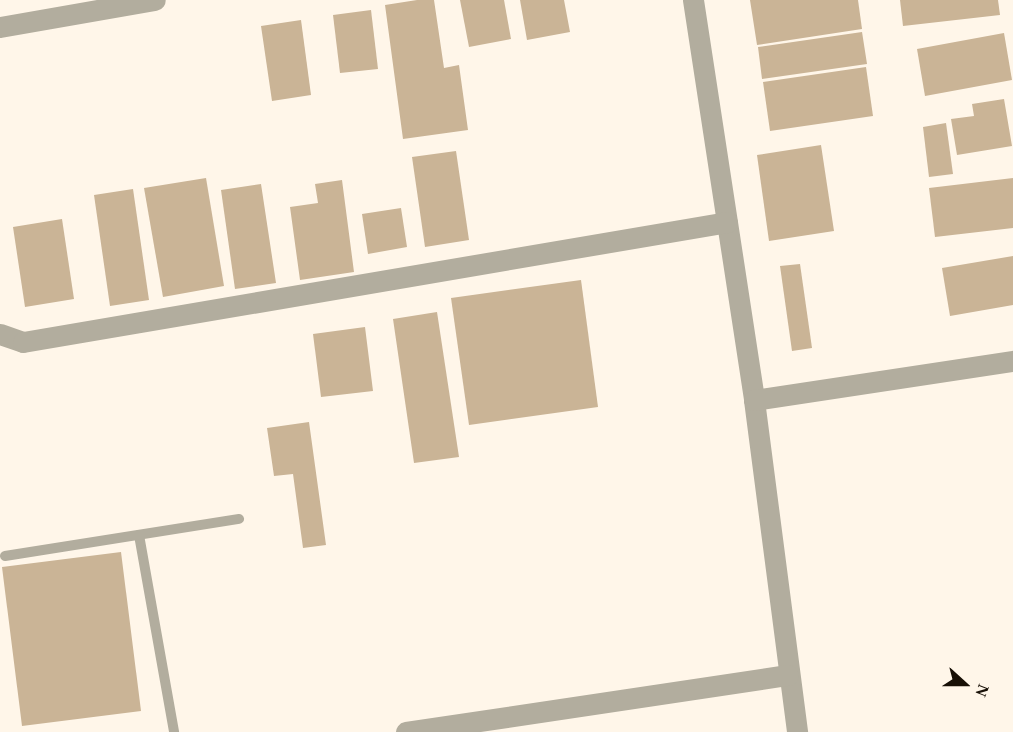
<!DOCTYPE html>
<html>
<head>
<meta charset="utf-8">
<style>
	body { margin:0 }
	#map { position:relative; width:1013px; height:732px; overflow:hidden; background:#fff6e9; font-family:Georgia,serif }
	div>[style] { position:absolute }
	.building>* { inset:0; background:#cab496 }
	.service>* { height:10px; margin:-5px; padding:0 5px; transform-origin:5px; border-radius:5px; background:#b2ad9e }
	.minor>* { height:21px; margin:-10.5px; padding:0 10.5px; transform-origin:10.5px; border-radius:10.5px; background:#b2ad9e }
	span { translate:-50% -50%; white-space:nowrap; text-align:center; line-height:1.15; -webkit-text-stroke:4.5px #fff6e9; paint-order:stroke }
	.north { position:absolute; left:935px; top:654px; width:60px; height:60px; -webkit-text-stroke:4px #fff6e9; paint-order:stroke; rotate:111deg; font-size:16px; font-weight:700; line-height:24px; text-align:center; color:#181006 }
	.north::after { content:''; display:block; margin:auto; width:21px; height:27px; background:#181006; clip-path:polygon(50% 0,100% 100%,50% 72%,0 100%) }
</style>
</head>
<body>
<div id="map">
	<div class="building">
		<i style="clip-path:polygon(417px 0,434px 0,444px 68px,459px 65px,468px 130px,403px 139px,385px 5px)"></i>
		<i style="clip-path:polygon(460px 0,504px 0,511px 39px,469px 47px)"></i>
		<i style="clip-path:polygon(520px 0,564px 0,570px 32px,527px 40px)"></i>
		<i style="clip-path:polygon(750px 0,858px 0,862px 29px,757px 45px)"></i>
		<i style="clip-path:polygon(900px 0,998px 0,1000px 15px,903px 26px)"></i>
		<i style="clip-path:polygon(371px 10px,378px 69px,340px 73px,333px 15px)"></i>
		<i style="clip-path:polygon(301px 20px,311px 95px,272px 101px,261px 26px)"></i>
		<i style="clip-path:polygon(862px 32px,867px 64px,762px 79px,758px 47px)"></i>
		<i style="clip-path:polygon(1004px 33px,1012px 80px,925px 96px,917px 49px)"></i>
		<i style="clip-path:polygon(866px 67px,873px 116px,770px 131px,763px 82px)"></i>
		<i style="clip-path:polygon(1004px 99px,1012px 146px,957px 155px,951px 119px,974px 116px,972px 104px)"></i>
		<i style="clip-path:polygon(946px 123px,953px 174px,929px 177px,923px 127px)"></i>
		<i style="clip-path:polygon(821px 145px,834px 231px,769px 241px,757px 155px)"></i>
		<i style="clip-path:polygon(456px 151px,469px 240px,425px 247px,412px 157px)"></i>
		<i style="clip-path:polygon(206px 178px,224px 286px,163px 297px,144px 188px)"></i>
		<i style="clip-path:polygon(1013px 178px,1013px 228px,935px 237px,929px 188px)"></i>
		<i style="clip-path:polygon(342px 180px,354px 272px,300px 280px,290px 207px,318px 203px,315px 184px)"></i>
		<i style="clip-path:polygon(261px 184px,276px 283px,235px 289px,221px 190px)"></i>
		<i style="clip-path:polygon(133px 189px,149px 300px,110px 306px,94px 195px)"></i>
		<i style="clip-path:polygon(401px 208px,407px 247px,368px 254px,362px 214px)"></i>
		<i style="clip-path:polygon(62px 219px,74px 299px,25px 307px,13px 227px)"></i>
		<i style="clip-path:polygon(1013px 256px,1013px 305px,950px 316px,942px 268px)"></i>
		<i style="clip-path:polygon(800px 264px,812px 348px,792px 351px,780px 266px)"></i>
		<i style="clip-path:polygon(581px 280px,598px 407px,469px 425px,451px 298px)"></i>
		<i style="clip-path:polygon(437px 312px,459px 457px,414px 463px,393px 319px)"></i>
		<i style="clip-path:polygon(365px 327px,373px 391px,321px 397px,313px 334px)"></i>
		<i style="clip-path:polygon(309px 422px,326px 545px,303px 548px,293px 474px,274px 476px,267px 428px)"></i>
		<i style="clip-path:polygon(121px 552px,141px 711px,22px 726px,2px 567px)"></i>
	</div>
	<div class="service">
		<i style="left:139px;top:535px;width:200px;rotate:79.9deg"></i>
		<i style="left:5px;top:556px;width:237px;rotate:-9deg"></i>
	</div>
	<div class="minor">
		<i style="left:693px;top:0;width:405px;rotate:81.3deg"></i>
		<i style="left:754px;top:400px;width:335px;rotate:82.6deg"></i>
		<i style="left:0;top:27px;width:157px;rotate:-9.9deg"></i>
		<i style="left:0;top:334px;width:24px;rotate:19deg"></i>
		<i style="left:23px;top:342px;width:714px;rotate:-9.67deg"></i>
		<i style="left:754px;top:400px;width:262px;rotate:-8.6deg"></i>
		<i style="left:406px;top:732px;width:386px;rotate:-8.5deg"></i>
	</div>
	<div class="north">N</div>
</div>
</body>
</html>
